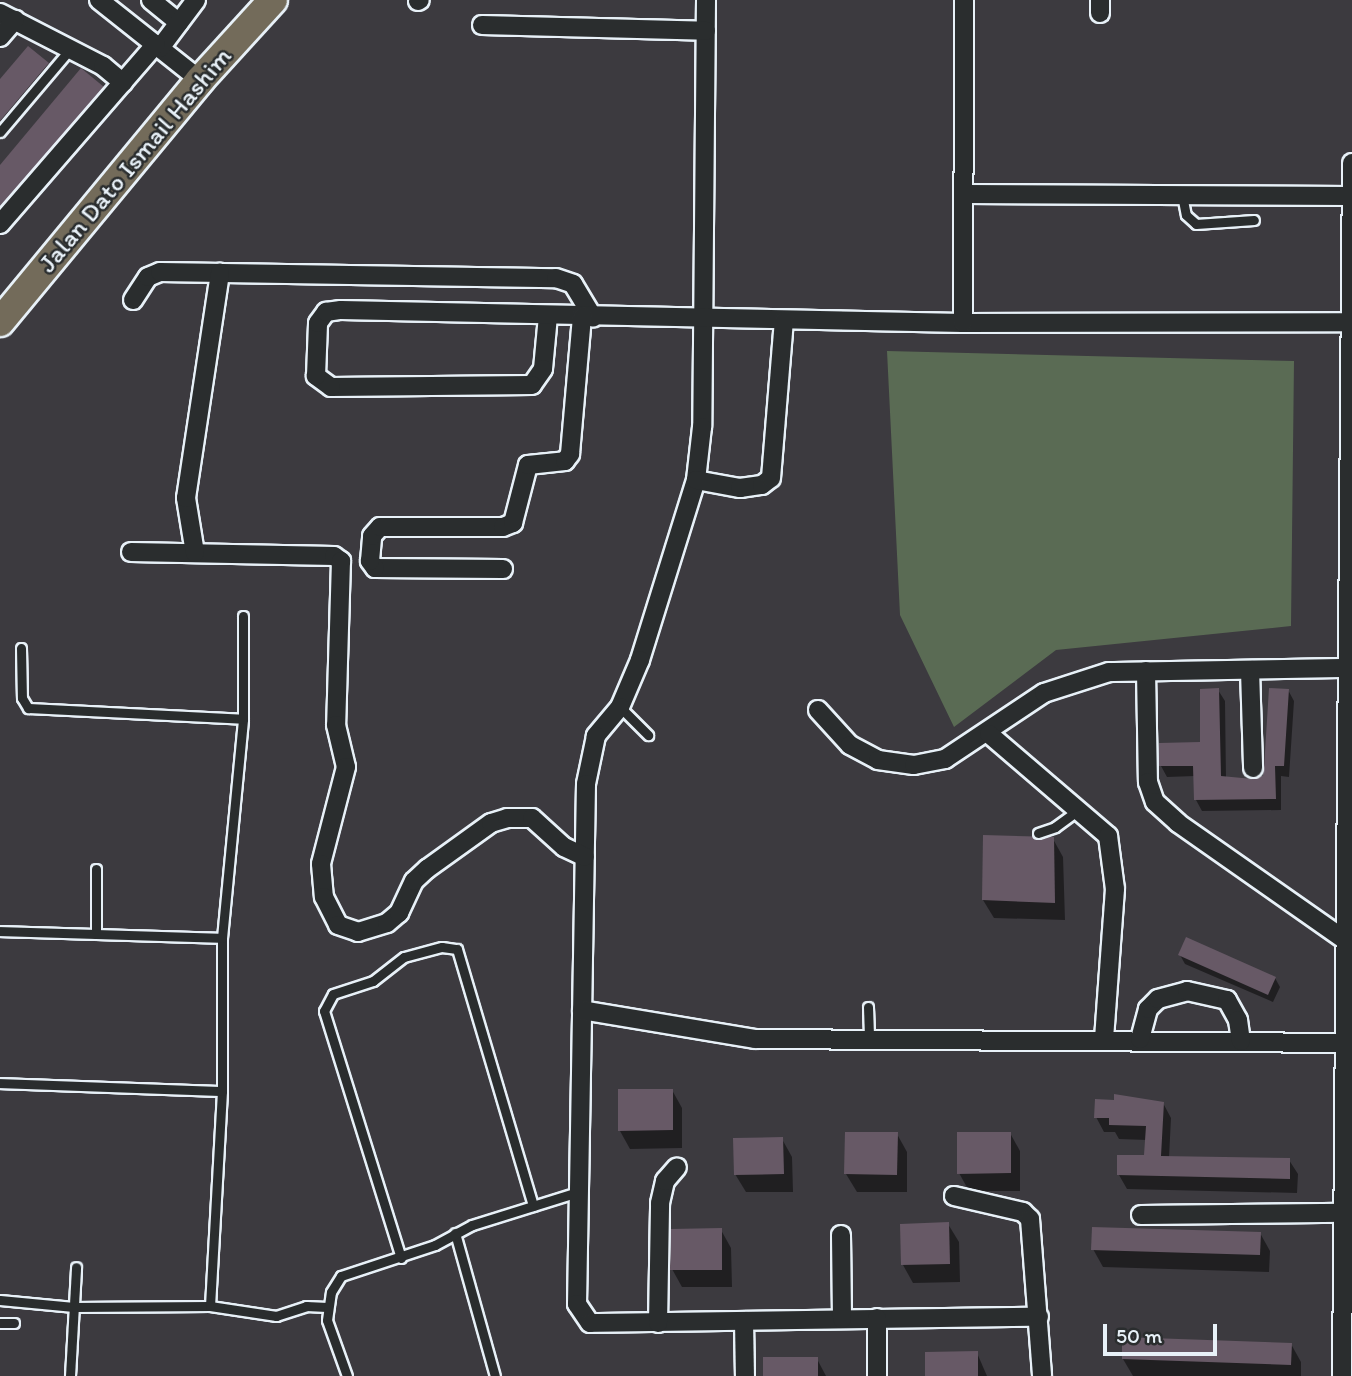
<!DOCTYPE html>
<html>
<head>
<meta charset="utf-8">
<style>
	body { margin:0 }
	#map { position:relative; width:1352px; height:1376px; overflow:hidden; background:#3c3a3f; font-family:Itim,sans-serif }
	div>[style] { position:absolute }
	.green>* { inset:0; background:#5a6b54 }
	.shadow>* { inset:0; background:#0007 }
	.building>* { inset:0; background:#675966 }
	.roads { filter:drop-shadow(2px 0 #e8f1f8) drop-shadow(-2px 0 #e8f1f8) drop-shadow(0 2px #e8f1f8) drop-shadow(0 -2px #e8f1f8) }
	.service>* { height:9px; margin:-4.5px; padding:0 4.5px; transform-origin:4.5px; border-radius:4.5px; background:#2a2d2e }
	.minor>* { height:18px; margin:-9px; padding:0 9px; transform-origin:9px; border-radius:9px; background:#2a2d2e }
	.primary>* { height:28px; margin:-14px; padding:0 14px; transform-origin:14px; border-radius:14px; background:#736b5a }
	span { translate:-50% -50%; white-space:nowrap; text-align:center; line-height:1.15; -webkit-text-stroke:5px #2a2d2e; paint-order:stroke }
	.street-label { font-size:26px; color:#e8f1f8 }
	.scale { position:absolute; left:1103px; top:1324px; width:114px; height:32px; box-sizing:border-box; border:4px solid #e8f1f8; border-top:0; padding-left:9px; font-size:21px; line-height:24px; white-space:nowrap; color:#e8f1f8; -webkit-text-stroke:5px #2a2d2e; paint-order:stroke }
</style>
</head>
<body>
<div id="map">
	<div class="green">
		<i style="clip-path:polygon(887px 351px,1294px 361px,1291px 626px,1056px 650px,954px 727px,900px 615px)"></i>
	</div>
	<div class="shadow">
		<i style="clip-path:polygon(48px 64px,51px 69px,0 134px,0 80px)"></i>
		<i style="clip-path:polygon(103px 88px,109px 99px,0 226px,0 168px)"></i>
		<i style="clip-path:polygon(1218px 690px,1225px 701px,1226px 779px,1253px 781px,1265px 777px,1288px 690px,1294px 701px,1289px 777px,1281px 776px,1281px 810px,1202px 811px,1196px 800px,1195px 776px,1167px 777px,1161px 766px,1202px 744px)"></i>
		<i style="clip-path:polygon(1053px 839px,1063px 857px,1065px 920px,994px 918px,983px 900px)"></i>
		<i style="clip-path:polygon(1180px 955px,1275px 978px,1280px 987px,1273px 1002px,1185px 964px)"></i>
		<i style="clip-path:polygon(672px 1090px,682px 1108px,682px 1148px,630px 1149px,620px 1131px)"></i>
		<i style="clip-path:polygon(1163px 1103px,1171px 1118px,1169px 1158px,1289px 1160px,1298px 1174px,1297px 1193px,1127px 1189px,1119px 1175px,1146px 1157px,1147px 1140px,1119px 1139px,1115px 1132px,1104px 1132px,1096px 1117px)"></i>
		<i style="clip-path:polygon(1010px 1133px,1020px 1151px,1020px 1191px,969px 1191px,959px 1173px)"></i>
		<i style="clip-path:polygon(897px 1134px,907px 1152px,907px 1192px,857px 1192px,846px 1174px)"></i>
		<i style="clip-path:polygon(782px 1139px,792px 1157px,793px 1192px,746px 1192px,735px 1174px)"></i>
		<i style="clip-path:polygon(948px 1224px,959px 1242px,960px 1282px,913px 1283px,903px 1265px)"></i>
		<i style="clip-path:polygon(721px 1230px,731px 1248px,732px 1287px,682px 1287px,672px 1269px)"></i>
		<i style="clip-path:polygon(1260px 1233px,1270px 1251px,1269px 1272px,1103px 1267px,1093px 1249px)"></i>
		<i style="clip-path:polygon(1291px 1344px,1301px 1362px,1301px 1376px,1133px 1376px,1123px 1359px)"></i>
		<i style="clip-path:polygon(977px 1353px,987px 1376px,927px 1376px)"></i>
		<i style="clip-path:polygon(817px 1359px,826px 1376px,765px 1376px)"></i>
	</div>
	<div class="building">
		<i style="clip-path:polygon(28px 46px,49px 63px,0 121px,0 79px)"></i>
		<i style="clip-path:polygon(81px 68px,104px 87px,0 207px,0 165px)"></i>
		<i style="clip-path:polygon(1219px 688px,1221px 776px,1253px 779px,1263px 776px,1264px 768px,1269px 688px,1289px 689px,1284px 766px,1275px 766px,1276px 799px,1194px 800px,1193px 766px,1159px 766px,1159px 743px,1200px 742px,1200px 689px)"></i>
		<i style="clip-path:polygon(983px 835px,1054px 837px,1055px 903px,982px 900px)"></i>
		<i style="clip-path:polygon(1186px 937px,1276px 977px,1268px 995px,1178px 955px)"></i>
		<i style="clip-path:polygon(618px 1089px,673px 1089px,673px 1130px,618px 1131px)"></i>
		<i style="clip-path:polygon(1114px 1094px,1164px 1102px,1161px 1156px,1290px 1158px,1290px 1179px,1117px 1175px,1117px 1155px,1144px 1155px,1146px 1126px,1109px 1125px,1109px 1118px,1094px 1118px,1095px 1099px,1114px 1100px)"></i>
		<i style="clip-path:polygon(845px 1132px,898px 1132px,897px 1175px,844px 1174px)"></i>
		<i style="clip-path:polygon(957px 1132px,1011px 1132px,1011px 1173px,957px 1174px)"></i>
		<i style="clip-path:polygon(783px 1137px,784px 1174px,734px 1175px,733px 1138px)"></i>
		<i style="clip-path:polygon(949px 1222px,950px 1264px,901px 1265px,900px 1224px)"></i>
		<i style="clip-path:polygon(1092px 1227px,1261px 1232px,1260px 1255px,1091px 1250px)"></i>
		<i style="clip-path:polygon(722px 1228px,722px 1270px,670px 1270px,671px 1229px)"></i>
		<i style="clip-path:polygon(1122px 1337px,1292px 1343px,1291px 1365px,1122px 1359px)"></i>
		<i style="clip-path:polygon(978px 1351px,978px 1376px,925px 1376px,925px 1352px)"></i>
		<i style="clip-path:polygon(763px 1357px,818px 1357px,818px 1376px,763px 1376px)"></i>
	</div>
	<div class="roads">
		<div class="service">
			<i style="left:0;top:132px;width:110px;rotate:-49.8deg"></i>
			<i style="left:1182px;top:195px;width:20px;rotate:79deg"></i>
			<i style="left:1186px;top:215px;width:13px;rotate:42deg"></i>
			<i style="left:1196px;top:224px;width:58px;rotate:-3.9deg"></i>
			<i style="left:21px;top:648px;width:50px;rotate:88.9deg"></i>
			<i style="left:22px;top:698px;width:12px;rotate:59deg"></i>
			<i style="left:28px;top:708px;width:215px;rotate:2.9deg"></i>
			<i style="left:620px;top:707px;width:40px;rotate:45deg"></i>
			<i style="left:1038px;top:833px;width:18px;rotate:-19deg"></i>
			<i style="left:1055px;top:827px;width:29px;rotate:-36deg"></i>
			<i style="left:0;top:931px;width:222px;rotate:1.8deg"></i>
			<i style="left:96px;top:934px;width:65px;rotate:-90deg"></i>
			<i style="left:868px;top:1007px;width:32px;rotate:88deg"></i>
			<i style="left:0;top:1083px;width:222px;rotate:2.1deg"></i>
			<i style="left:455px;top:1233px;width:148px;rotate:74.4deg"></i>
			<i style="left:401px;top:1258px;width:259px;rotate:-107.3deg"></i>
			<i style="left:324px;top:1011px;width:19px;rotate:-62deg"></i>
			<i style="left:333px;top:994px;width:42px;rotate:-18deg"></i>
			<i style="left:373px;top:981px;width:39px;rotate:-38deg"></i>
			<i style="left:404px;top:957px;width:39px;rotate:-15deg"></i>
			<i style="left:442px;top:947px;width:15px;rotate:8deg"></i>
			<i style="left:457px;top:949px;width:268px;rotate:73.5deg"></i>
			<i style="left:0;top:1300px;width:74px;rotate:5.4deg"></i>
			<i style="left:74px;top:1307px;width:136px;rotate:-0.4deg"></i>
			<i style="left:210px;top:1306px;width:67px;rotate:8.6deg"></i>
			<i style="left:276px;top:1316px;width:32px;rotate:-18deg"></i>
			<i style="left:306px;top:1306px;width:21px;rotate:3deg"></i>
			<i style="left:210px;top:1306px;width:215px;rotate:-86.8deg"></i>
			<i style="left:222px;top:1091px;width:153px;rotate:-90deg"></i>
			<i style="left:222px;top:938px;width:220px;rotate:-84.5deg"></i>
			<i style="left:243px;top:719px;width:103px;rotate:-90deg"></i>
			<i style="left:0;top:1323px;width:14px"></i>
			<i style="left:70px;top:1376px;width:109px;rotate:-86.8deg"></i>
			<i style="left:347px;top:1376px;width:59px;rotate:-109.7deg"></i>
			<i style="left:327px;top:1320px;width:28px;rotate:-82deg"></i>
			<i style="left:331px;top:1292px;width:19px;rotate:-58deg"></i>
			<i style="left:341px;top:1276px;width:99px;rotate:-18.3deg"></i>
			<i style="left:435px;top:1245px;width:42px;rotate:-28.4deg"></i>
			<i style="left:472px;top:1225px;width:111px;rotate:-17.3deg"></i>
		</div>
		<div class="minor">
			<i style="left:99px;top:0;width:129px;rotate:38.4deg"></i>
			<i style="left:151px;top:0;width:36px;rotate:39deg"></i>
			<i style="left:706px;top:0;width:427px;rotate:90.5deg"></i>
			<i style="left:702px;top:427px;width:53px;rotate:96.5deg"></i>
			<i style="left:696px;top:480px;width:189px;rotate:107.3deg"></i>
			<i style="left:640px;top:660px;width:51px;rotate:113.1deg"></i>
			<i style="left:620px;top:707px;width:38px;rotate:130deg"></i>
			<i style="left:596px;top:736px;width:49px;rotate:101.8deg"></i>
			<i style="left:586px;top:784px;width:520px;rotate:90.99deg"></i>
			<i style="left:577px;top:1304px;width:23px;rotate:56deg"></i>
			<i style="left:590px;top:1323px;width:449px;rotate:-0.8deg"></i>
			<i style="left:418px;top:1px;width:2px;rotate:-27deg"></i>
			<i style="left:0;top:13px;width:116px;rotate:27.2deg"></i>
			<i style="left:103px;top:66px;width:26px;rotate:40deg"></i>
			<i style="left:1100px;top:13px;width:13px;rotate:-90deg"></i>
			<i style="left:482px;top:25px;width:224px;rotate:1.5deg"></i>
			<i style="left:0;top:37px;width:23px;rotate:-49deg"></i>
			<i style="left:160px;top:48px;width:60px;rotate:-53.1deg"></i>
			<i style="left:966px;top:194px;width:383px;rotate:0.3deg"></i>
			<i style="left:0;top:224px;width:238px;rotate:-49.1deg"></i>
			<i style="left:133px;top:300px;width:27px;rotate:-57deg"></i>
			<i style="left:148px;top:277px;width:13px;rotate:-23deg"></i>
			<i style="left:160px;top:272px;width:396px;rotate:0.9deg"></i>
			<i style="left:556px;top:278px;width:18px;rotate:19deg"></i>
			<i style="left:573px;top:284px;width:39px;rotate:59deg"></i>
			<i style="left:548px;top:316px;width:53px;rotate:95.4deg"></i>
			<i style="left:543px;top:369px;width:19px;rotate:125deg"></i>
			<i style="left:532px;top:385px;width:201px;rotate:179.4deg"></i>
			<i style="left:331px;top:387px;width:19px;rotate:-144deg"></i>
			<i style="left:316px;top:376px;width:53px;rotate:-87.8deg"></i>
			<i style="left:318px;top:323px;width:14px;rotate:-54deg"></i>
			<i style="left:326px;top:312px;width:15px;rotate:-8deg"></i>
			<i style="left:341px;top:310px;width:622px;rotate:1.2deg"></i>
			<i style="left:963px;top:323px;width:384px;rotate:-0.1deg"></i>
			<i style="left:963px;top:323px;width:323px;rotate:-89.8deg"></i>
			<i style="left:696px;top:480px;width:45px;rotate:10.3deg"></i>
			<i style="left:740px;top:488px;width:22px;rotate:-8deg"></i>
			<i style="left:762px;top:485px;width:11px;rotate:-38deg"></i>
			<i style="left:771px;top:478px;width:158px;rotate:-85.3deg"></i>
			<i style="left:131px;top:552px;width:203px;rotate:1.1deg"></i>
			<i style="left:334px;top:556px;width:9px;rotate:36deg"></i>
			<i style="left:341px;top:561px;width:164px;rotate:91.7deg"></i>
			<i style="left:336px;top:725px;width:43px;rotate:76.6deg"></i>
			<i style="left:346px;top:767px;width:100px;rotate:104.5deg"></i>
			<i style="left:321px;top:864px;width:33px;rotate:85deg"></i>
			<i style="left:324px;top:897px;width:31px;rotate:63deg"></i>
			<i style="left:338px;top:925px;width:21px;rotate:19deg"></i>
			<i style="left:358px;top:932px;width:30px;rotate:-17deg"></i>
			<i style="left:387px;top:923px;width:16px;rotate:-40deg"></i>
			<i style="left:399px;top:913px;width:35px;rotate:-65deg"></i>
			<i style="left:414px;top:881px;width:18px;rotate:-43deg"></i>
			<i style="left:427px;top:869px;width:79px;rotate:-35.7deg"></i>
			<i style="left:491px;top:823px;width:17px;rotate:-17deg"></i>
			<i style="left:507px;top:818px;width:25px"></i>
			<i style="left:532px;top:818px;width:43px;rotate:42.2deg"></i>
			<i style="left:564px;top:847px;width:23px;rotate:25deg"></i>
			<i style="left:195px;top:553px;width:56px;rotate:-99.3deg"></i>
			<i style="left:186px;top:498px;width:228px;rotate:-81.4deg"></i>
			<i style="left:503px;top:569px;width:128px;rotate:-179.6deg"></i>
			<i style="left:375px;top:568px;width:9px;rotate:-126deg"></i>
			<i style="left:370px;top:561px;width:25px;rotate:-85deg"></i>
			<i style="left:372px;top:536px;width:12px;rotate:-48deg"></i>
			<i style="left:380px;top:527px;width:123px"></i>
			<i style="left:503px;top:527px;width:11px;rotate:-22deg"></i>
			<i style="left:513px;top:523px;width:60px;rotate:-75.5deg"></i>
			<i style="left:528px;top:465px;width:37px;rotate:-6deg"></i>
			<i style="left:565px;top:461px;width:9px;rotate:-54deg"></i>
			<i style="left:570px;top:454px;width:138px;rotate:-85deg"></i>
			<i style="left:1250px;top:670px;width:98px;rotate:88.2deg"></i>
			<i style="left:1146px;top:671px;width:111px;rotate:89deg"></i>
			<i style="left:1148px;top:782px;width:21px;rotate:71deg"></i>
			<i style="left:1155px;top:802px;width:31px;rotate:42deg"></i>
			<i style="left:1178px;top:823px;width:208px;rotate:35deg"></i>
			<i style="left:818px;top:710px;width:47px;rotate:47.6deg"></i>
			<i style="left:850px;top:745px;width:32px;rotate:28deg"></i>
			<i style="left:878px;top:760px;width:36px;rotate:8deg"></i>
			<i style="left:914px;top:765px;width:32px;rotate:-11deg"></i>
			<i style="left:945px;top:759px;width:119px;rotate:-33.7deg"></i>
			<i style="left:1044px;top:693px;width:68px;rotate:-17.9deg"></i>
			<i style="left:1109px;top:672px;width:237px;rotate:-1deg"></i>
			<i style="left:989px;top:734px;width:157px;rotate:40.6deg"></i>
			<i style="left:1108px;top:836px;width:53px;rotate:82.5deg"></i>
			<i style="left:1115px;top:889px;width:150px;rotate:94.2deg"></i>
			<i style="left:582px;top:1010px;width:175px;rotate:9.5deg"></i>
			<i style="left:755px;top:1039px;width:597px;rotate:0.38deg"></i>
			<i style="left:1140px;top:1039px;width:31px;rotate:-75deg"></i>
			<i style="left:1148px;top:1009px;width:14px;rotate:-45deg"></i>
			<i style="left:1158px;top:999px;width:30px;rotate:-15deg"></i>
			<i style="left:1187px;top:991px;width:41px;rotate:12.7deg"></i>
			<i style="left:1227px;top:1000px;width:23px;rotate:61deg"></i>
			<i style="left:1238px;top:1020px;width:21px;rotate:82deg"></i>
			<i style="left:954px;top:1196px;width:71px;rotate:13.1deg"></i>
			<i style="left:1023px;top:1212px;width:10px;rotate:45deg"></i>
			<i style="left:1030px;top:1219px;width:157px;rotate:85.6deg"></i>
			<i style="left:1141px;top:1215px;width:204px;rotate:-0.6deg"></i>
			<i style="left:841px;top:1235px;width:84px;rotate:89.3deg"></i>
			<i style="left:877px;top:1318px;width:58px;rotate:90deg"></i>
			<i style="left:744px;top:1321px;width:55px;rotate:89deg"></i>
			<i style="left:658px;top:1323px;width:120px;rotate:-89deg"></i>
			<i style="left:660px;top:1203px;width:23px;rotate:-77deg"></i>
			<i style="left:665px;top:1181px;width:18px;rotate:-49deg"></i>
			<i style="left:1342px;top:1376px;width:1213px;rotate:-89.53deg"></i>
		</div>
		<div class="primary">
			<i style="left:0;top:322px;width:314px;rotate:-50.4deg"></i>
			<i style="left:200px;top:80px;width:108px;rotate:-47.6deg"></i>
		</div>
	</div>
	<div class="street-label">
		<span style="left:135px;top:160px;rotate:-50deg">Jalan Dato Ismail Hashim</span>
	</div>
	<div class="scale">50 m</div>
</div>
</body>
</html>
